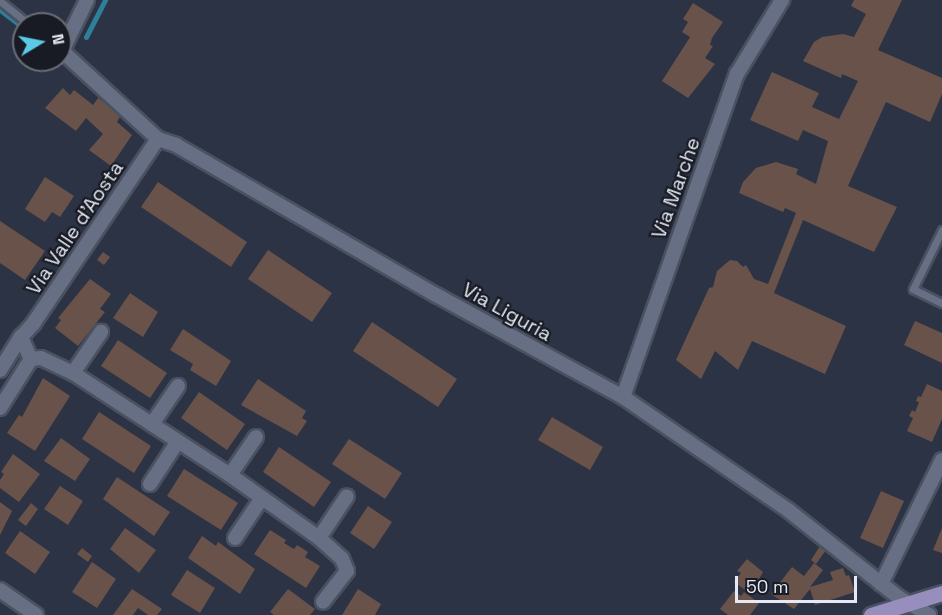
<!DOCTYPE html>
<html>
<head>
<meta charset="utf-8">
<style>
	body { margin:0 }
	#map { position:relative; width:942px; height:615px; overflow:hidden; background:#2c3345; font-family:"Space Grotesk",sans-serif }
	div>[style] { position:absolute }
	.stream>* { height:5px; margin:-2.5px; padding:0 2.5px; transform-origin:2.5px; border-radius:2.5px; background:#2d8099 }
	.building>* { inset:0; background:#695249 }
	.roads { filter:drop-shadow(2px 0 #4a5160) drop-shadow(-2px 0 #4a5160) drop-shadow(0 2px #4a5160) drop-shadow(0 -2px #4a5160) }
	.service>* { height:7px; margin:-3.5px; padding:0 3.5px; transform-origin:3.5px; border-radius:3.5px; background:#676f84 }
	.minor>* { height:14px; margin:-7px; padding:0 7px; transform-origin:7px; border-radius:7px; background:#676f84 }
	.primary>* { height:15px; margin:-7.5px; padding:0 7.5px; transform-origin:7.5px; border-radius:7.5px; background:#978ebe }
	span { translate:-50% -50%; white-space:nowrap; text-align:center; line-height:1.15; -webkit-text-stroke:4.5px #181b23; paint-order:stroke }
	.street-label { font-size:20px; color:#e4e9f5 }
	.north { position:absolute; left:12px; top:12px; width:60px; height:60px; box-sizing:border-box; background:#181b23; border:2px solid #6a6d77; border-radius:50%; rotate:80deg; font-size:16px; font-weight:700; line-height:24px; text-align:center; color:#e4e9f5 }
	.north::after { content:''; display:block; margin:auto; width:21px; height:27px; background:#5bc8e6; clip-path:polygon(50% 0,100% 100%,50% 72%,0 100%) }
	.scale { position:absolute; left:735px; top:576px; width:122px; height:27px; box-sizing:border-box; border:3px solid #e4e9f5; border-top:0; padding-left:8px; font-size:18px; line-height:21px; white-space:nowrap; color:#e4e9f5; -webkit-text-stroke:4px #181b23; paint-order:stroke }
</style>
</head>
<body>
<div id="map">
	<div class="stream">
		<i style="left:0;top:10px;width:30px;rotate:37deg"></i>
		<i style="left:86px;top:37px;width:42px;rotate:-62.8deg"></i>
	</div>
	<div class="building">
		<i style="clip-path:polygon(854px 0,902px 0,878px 50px,942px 78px,942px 94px,930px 122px,886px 102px,848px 186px,897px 207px,874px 252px,803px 220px,774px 293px,846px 326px,825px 374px,752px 341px,738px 370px,715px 351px,701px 379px,676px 360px,709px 288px,713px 287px,717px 271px,730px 260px,737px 261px,743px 267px,746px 265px,754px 279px,768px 284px,796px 213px,785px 208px,783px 212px,739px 193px,743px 182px,756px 168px,776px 162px,798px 169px,796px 174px,816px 184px,828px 141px,803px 130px,798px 141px,750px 120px,772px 72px,819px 93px,812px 107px,839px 119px,858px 81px,842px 74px,841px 78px,803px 61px,814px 42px,822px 37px,843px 34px,854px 37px,866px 14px,851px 6px)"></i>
		<i style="clip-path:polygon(693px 3px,723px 22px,712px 38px,710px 45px,713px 46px,705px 58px,715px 64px,688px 98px,662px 81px,690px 37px,682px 32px,688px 22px,683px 19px)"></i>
		<i style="clip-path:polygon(63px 88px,70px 95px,74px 90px,93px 105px,98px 98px,121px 115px,117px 122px,132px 135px,111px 166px,89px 150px,103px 134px,86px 118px,76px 131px,45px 108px)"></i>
		<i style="clip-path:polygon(45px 177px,74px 196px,60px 217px,52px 212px,45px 222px,25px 209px)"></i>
		<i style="clip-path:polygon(158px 182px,247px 242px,231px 267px,141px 207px)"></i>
		<i style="clip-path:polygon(0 221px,45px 251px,25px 280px,0 263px)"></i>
		<i style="clip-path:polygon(268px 250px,332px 293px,312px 322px,248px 279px)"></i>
		<i style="clip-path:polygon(103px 252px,110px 257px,104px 265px,97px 260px)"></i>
		<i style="clip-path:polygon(90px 279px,111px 294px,100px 309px,105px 312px,78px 346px,55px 328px,61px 320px,58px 318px)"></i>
		<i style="clip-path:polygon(130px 293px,158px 312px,143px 337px,113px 318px)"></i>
		<i style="clip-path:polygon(915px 321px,942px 333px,942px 363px,904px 345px)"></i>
		<i style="clip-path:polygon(372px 322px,457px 379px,438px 407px,353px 351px)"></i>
		<i style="clip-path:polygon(183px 329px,231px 361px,216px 386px,190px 370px,193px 364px,170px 350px)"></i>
		<i style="clip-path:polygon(118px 340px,167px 373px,150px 398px,101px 366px)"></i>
		<i style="clip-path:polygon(43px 378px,70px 396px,35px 451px,7px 433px,19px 415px,22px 417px)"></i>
		<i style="clip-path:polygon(258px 379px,306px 411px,302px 418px,307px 421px,297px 436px,241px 405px)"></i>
		<i style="clip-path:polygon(927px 384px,942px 391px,942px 419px,932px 442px,907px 431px,913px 418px,909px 416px,912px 410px,915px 412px,919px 402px,916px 401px,918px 396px,921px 397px)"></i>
		<i style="clip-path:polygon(199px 392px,245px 424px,227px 450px,181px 418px)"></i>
		<i style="clip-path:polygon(99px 412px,151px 446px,134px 473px,82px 439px)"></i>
		<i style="clip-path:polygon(552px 417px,603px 447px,590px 470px,538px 440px)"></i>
		<i style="clip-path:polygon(61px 438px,90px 459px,75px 481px,44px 461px)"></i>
		<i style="clip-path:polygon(349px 439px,402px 473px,385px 499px,332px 464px)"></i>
		<i style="clip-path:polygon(279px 447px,331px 482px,314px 507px,263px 472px)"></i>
		<i style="clip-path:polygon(13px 454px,40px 474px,19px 502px,0 488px,0 480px,4px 474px,1px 472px)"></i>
		<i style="clip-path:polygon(184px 469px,238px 503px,221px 530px,167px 496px)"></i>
		<i style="clip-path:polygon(117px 477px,170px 512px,154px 536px,103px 499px)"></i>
		<i style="clip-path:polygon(60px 486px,83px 501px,68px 525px,44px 509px)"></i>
		<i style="clip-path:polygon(881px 491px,904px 501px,883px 548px,860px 538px)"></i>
		<i style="clip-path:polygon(0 502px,12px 511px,0 535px)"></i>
		<i style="clip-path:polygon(31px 503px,38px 509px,26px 526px,18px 520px)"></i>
		<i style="clip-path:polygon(368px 506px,392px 522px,374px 549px,350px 533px)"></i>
		<i style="clip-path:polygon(125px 528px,156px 550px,139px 573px,110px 549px)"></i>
		<i style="clip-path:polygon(942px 528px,942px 553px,933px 550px)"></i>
		<i style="clip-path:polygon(270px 530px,286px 540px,284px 543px,294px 549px,297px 545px,308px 552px,305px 557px,320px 566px,306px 588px,254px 554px)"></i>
		<i style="clip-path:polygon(20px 531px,50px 552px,35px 574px,5px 553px)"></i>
		<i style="clip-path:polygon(202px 536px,216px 546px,218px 542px,255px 569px,240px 594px,188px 558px)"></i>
		<i style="clip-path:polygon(820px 546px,826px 550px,816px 564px,811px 560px)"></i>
		<i style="clip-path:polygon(82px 548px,92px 556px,88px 562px,77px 554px)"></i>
		<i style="clip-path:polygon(747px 559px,763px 572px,751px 594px,734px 582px,741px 573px,737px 571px)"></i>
		<i style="clip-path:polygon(92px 562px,116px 579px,97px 608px,72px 592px)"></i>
		<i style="clip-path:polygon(814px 563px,823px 570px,810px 587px,833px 580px,830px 572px,843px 568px,846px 576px,849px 575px,855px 592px,815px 605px,810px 589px,794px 609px,771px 594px,792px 567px,804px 576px)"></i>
		<i style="clip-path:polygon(187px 570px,215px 588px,200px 613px,171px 595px)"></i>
		<i style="clip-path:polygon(132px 589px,162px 609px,157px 615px,148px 615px,138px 608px,133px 615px,113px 615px)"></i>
		<i style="clip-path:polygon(288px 589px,315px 609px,310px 615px,274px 615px,270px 612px)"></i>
		<i style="clip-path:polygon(358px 589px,381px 604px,375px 615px,342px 615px)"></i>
		<i style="clip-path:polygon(734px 591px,741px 596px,744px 592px,759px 603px,750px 615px,728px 615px,720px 609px)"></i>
	</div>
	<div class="roads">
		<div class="service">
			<i style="left:0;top:1px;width:36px;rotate:39deg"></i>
			<i style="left:942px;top:230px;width:66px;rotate:116.2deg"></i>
			<i style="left:913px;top:289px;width:32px;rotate:26deg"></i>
		</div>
		<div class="minor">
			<i style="left:87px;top:0;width:57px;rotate:116.1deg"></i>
			<i style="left:62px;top:51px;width:130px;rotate:42.5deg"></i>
			<i style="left:158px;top:139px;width:19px;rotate:18deg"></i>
			<i style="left:176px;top:145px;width:300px;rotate:30deg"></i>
			<i style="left:436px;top:295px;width:213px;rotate:28.6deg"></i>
			<i style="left:623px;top:397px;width:200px;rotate:34.4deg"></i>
			<i style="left:788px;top:510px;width:140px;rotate:38.3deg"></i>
			<i style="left:898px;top:597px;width:36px;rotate:30deg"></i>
			<i style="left:21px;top:337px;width:18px;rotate:-47deg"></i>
			<i style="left:33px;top:324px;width:223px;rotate:-56deg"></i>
			<i style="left:31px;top:359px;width:10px;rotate:-6deg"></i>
			<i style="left:41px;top:358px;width:35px;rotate:25deg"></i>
			<i style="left:73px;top:373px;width:187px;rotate:33deg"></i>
			<i style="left:230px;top:475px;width:109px;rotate:35.3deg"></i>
			<i style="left:319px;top:538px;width:31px;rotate:42deg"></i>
			<i style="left:342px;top:559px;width:13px;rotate:67deg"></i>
			<i style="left:347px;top:571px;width:39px;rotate:128deg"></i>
			<i style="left:0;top:370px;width:39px;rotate:-58deg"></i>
			<i style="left:21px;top:337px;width:24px;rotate:66deg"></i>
			<i style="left:31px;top:359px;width:58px;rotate:122.3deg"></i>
			<i style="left:73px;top:373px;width:50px;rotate:-55.7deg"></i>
			<i style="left:623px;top:397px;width:343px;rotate:-70.6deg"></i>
			<i style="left:737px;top:74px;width:87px;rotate:-58.7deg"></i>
			<i style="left:152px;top:424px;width:46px;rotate:-55.6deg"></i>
			<i style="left:230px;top:475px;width:46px;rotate:-55.6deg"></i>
			<i style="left:150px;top:484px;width:51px;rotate:-56.9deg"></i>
			<i style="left:235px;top:538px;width:48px;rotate:-56deg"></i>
			<i style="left:319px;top:538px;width:50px;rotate:-56.3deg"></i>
			<i style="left:881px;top:584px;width:138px;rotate:-63.8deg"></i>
			<i style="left:0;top:590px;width:44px;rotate:34.8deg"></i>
		</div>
		<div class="primary">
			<i style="left:871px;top:615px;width:74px;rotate:-17.2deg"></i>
		</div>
	</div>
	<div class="street-label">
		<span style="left:676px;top:188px;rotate:-70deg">Via Marche</span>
		<span style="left:75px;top:228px;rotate:-56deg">Via Valle d'Aosta</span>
		<span style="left:507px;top:312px;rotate:29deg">Via Liguria</span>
	</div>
	<div class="north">N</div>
	<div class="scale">50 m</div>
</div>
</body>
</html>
